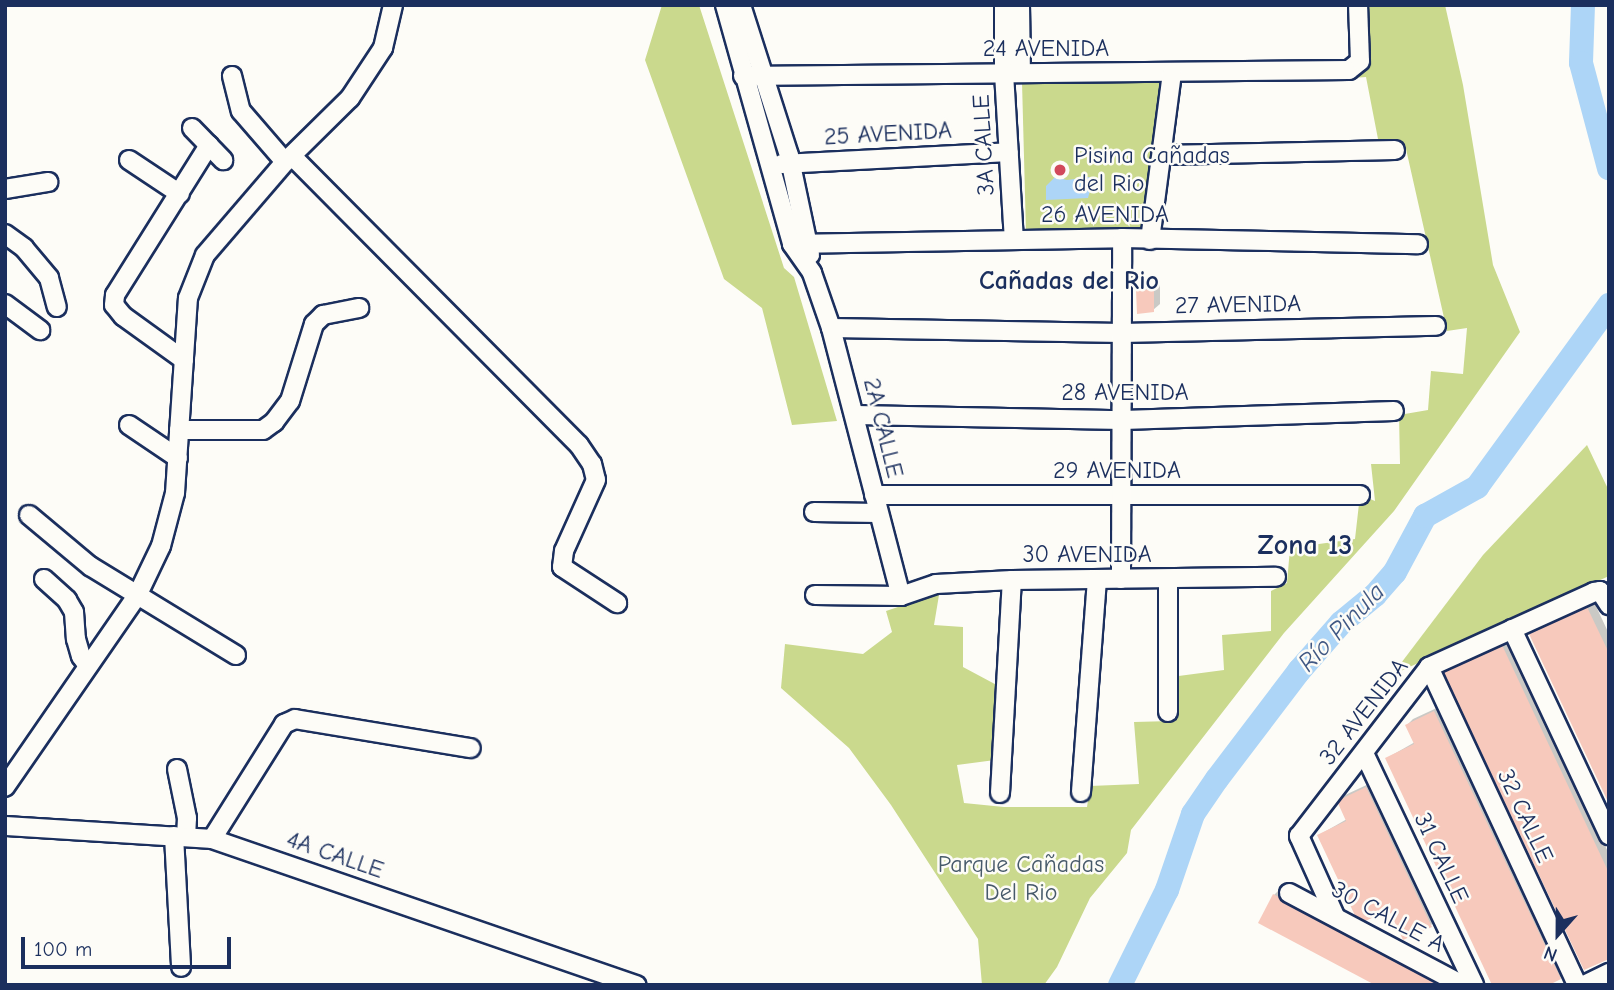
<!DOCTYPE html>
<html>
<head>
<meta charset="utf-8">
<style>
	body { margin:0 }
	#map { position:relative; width:1614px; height:990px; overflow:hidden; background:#fdfcf7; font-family:"Comic Neue",sans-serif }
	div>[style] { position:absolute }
	.green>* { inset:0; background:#cad98d }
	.water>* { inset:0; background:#add5f7 }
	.shadow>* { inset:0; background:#0003 }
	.river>* { height:24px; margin:-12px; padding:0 12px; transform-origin:12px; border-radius:12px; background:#add5f7 }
	.building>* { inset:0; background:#f7c9bc }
	.roads { filter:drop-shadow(2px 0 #1b2f5e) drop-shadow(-2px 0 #1b2f5e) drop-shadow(0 2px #1b2f5e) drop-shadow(0 -2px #1b2f5e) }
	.minor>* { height:18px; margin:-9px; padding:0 9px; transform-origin:9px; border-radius:9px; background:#fdfcf7 }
	.dots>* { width:19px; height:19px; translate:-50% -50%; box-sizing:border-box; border:4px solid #fdfcf7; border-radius:50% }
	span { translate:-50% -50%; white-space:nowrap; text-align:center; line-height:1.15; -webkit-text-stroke:5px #fdfcf7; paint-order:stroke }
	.street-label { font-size:24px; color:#1b2f5e }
	.poi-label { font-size:24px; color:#1b2f5e }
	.left { translate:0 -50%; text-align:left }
	.park-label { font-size:24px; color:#475a6a }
	.neighbourhood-label { font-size:26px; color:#1b2f5e; font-weight:700 }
	.water-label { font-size:26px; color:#405884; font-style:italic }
	.quarter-label { font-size:28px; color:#1b2f5e; font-weight:700 }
	.frame { position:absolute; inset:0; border:7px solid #1b2f5e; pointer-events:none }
	.north { position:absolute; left:1523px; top:899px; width:70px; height:70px; -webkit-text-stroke:5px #fdfcf7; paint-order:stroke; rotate:201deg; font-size:19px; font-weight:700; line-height:28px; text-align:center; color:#1b2f5e }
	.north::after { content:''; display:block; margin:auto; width:24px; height:32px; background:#1b2f5e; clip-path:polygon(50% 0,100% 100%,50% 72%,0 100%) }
	.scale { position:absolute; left:21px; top:937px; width:210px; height:32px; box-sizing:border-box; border:4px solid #1b2f5e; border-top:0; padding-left:9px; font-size:21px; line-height:24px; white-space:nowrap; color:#1b2f5e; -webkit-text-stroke:5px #fdfcf7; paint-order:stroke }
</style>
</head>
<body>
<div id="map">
	<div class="green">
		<i style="clip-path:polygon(662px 5px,699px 5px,784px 268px,794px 277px,837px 421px,792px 425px,762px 308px,724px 279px,645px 60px)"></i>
		<i style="clip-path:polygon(1354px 5px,1445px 5px,1463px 85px,1493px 265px,1520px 332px,1394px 511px,1284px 633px,1131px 830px,1127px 853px,1090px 898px,1057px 967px,1044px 985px,982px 985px,978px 939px,891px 805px,849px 748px,781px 688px,785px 644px,863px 654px,892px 632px,886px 611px,907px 604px,925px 591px,940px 589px,934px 625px,963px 627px,963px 667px,1006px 690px,995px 760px,957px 765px,964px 803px,1004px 807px,1087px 807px,1090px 786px,1139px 784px,1134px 722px,1172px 721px,1171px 677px,1224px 670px,1222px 635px,1271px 631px,1271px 591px,1287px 583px,1290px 548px,1355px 539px,1360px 495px,1375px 501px,1371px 464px,1400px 464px,1399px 415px,1428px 410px,1431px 371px,1463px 374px,1467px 328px,1447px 331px,1406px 149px,1378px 139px,1366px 77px,1353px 78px)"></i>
		<i style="clip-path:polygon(1022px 82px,1167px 82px,1149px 238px,1026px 232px)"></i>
		<i style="clip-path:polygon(1587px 445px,1609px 491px,1609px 576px,1392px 675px,1483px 555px)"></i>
	</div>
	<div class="water">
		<i style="clip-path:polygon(1055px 177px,1067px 180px,1089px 177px,1096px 187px,1090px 191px,1088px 198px,1046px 200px,1046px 186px)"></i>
	</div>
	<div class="shadow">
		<i style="clip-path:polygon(1160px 284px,1160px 304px,1153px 310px,1138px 291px,1144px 285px)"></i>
		<i style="clip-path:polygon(1594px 602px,1609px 634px,1609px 800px,1531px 634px,1537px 628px)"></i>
		<i style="clip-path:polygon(1508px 640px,1609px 854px,1609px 957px,1445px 673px,1452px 666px)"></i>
		<i style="clip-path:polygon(1441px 706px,1566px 971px,1560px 978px,1387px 758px,1415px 742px,1407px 725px,1413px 719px)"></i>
		<i style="clip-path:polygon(1373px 782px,1437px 919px,1431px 925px,1390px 908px,1319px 835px,1347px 819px,1339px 801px,1345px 795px)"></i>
		<i style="clip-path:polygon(1280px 889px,1462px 985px,1379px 985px,1274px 895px)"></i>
	</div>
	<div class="river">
		<i style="left:1583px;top:5px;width:58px;rotate:92deg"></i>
		<i style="left:1581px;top:63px;width:109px;rotate:75.1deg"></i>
		<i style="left:1120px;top:985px;width:106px;rotate:-63.7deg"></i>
		<i style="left:1167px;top:890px;width:80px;rotate:-71.1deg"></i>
		<i style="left:1193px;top:814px;width:42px;rotate:-55.6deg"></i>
		<i style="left:1217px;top:779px;width:136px;rotate:-52.8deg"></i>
		<i style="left:1299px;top:671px;width:64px;rotate:-48.8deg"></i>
		<i style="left:1341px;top:623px;width:44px;rotate:-39.5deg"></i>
		<i style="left:1375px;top:595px;width:30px;rotate:-49deg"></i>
		<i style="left:1395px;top:572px;width:64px;rotate:-61.8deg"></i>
		<i style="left:1425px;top:516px;width:60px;rotate:-29.1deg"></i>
		<i style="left:1477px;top:487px;width:225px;rotate:-54deg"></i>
	</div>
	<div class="building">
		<i style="clip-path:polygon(1154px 289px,1154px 312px,1137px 314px,1136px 290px)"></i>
		<i style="clip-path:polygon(1587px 607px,1609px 653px,1609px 804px,1529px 634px)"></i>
		<i style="clip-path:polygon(1502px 645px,1609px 873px,1609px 959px,1584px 970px,1443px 672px)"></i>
		<i style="clip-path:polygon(1434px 711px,1561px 979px,1549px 985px,1492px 985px,1385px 758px,1414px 744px,1405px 725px)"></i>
		<i style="clip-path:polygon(1366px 787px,1432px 927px,1403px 940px,1389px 910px,1359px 924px,1317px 835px,1346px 821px,1337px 801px)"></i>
		<i style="clip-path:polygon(1273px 894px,1444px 985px,1375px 985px,1258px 923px)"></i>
	</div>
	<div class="roads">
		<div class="minor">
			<i style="left:725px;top:5px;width:248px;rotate:74.3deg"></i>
			<i style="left:792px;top:244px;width:35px;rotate:55deg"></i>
			<i style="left:812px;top:273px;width:58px;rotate:70.9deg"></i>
			<i style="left:831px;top:328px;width:277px;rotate:75.4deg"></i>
			<i style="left:741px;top:5px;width:157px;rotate:72.3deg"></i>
			<i style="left:789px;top:155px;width:102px;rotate:78.1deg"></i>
			<i style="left:1004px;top:5px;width:68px;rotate:90deg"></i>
			<i style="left:1004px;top:73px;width:167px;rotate:86.6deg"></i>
			<i style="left:1020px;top:5px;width:68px;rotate:89.2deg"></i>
			<i style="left:232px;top:76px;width:36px;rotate:76deg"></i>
			<i style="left:241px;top:111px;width:67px;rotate:49.2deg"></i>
			<i style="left:743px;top:76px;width:606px;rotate:-0.57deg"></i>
			<i style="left:1349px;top:70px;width:14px;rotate:-39deg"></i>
			<i style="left:1360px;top:61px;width:56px;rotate:-92deg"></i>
			<i style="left:192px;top:128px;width:45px;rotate:45.9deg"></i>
			<i style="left:1162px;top:155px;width:233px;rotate:-1.2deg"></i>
			<i style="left:292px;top:156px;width:407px;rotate:45.2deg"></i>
			<i style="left:579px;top:445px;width:23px;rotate:56deg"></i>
			<i style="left:592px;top:464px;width:16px;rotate:76deg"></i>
			<i style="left:596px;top:480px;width:78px;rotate:114.3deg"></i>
			<i style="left:564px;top:551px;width:16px;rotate:97deg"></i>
			<i style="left:562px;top:567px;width:66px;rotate:33.2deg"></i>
			<i style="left:129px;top:160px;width:61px;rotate:33.7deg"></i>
			<i style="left:782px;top:164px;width:227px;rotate:-3deg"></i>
			<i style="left:5px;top:189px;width:44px;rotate:-9.2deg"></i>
			<i style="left:5px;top:234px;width:24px;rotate:36deg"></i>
			<i style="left:24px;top:248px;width:39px;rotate:50deg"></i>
			<i style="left:49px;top:278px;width:30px;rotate:75deg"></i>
			<i style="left:1150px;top:240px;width:168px;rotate:-82.5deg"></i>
			<i style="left:792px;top:244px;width:330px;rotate:-1deg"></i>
			<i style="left:1122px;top:238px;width:296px;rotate:1.2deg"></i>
			<i style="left:5px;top:304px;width:44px;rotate:36.6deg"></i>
			<i style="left:831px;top:328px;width:291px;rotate:1deg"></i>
			<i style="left:1122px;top:333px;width:314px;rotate:-1.3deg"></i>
			<i style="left:184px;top:360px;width:75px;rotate:-144.2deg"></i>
			<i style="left:123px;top:316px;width:14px;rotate:-129deg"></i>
			<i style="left:114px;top:305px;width:10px;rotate:-84deg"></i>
			<i style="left:115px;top:295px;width:177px;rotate:-57.9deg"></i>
			<i style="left:856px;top:415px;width:267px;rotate:1.1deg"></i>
			<i style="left:1123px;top:420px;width:271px;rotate:-1.9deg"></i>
			<i style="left:129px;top:425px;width:59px;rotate:34deg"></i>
			<i style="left:179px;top:430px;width:84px"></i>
			<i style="left:263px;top:430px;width:14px;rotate:-36deg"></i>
			<i style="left:274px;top:422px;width:26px;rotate:-53deg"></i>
			<i style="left:290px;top:401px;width:81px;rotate:-72.7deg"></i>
			<i style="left:314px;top:324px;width:13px;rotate:-45deg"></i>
			<i style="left:323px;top:315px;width:37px;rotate:-11deg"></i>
			<i style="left:874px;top:495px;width:486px"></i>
			<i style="left:814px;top:512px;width:64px;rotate:0.9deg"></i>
			<i style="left:29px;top:515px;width:80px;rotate:39.9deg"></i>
			<i style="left:90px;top:566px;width:171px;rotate:31.4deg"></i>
			<i style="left:44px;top:579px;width:31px;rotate:42deg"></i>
			<i style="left:67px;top:600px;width:14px;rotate:60deg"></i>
			<i style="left:74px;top:612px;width:27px;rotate:86deg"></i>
			<i style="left:76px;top:639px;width:18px;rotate:74deg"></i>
			<i style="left:81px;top:656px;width:12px;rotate:55deg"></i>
			<i style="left:1121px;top:579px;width:341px;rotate:-89.8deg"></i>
			<i style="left:815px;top:595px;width:86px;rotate:0.7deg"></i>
			<i style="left:901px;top:596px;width:37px;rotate:-19deg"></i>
			<i style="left:936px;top:584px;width:76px;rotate:-3deg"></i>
			<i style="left:1012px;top:580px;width:264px;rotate:-0.7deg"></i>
			<i style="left:1512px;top:629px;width:228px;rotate:64.8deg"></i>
			<i style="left:1429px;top:667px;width:351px;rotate:65deg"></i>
			<i style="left:1168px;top:712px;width:133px;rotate:-90deg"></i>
			<i style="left:1364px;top:753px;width:257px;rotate:64.6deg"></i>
			<i style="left:177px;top:769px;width:50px;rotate:78.5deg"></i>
			<i style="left:187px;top:818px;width:19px;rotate:93deg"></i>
			<i style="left:5px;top:787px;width:232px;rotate:-55.4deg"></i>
			<i style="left:137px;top:596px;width:55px;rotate:-64.4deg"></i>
			<i style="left:161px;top:546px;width:55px;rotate:-75.2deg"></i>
			<i style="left:175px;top:493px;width:195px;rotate:-86.2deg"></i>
			<i style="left:188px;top:298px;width:46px;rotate:-68.4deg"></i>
			<i style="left:205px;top:255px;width:123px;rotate:-49.3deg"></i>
			<i style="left:285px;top:162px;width:91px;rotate:-44.6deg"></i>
			<i style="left:350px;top:98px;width:60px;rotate:-56.6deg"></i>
			<i style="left:383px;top:48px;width:44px;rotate:-76.9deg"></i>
			<i style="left:1081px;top:792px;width:213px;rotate:-85.7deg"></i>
			<i style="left:1000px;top:793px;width:213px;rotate:-86.8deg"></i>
			<i style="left:5px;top:826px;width:207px;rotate:3.6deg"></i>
			<i style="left:212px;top:839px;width:449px;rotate:19deg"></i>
			<i style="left:174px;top:836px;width:131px;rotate:86.9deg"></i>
			<i style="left:212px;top:839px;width:136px;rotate:-57.9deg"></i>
			<i style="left:284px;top:724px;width:12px;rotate:-24deg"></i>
			<i style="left:295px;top:719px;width:178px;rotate:9.4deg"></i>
			<i style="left:1289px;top:893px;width:197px;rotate:27.9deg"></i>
			<i style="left:1335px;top:916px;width:88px;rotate:-114.2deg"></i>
			<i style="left:1299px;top:836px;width:213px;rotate:-52.4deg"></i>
			<i style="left:1429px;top:667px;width:181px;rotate:-24.4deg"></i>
			<i style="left:1594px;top:592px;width:6px;rotate:-9deg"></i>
			<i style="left:1600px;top:591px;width:17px;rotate:57deg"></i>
			<i style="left:1584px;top:985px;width:28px;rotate:-26deg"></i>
		</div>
	</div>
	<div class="dots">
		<i style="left:1060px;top:170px;background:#d1495b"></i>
	</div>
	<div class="street-label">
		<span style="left:1046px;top:49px">24 AVENIDA</span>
		<span style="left:888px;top:134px;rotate:-3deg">25 AVENIDA</span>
		<span style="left:984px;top:145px;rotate:-93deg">3A CALLE</span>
		<span style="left:1105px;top:215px">26 AVENIDA</span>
		<span style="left:1238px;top:305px;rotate:-1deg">27 AVENIDA</span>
		<span style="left:1125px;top:393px">28 AVENIDA</span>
		<span style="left:883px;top:428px;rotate:76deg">2A CALLE</span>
		<span style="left:1117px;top:471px">29 AVENIDA</span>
		<span style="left:1087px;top:555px">30 AVENIDA</span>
		<span style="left:1364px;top:712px;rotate:-52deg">32 AVENIDA</span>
		<span style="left:1525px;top:816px;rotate:65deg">32 CALLE</span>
		<span style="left:335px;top:855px;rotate:19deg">4A CALLE</span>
		<span style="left:1441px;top:858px;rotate:65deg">31 CALLE</span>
		<span style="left:1388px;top:917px;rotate:28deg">30 CALLE A</span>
	</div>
	<div class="poi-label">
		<span class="left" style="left:1074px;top:170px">Pisina Cañadas<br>del Rio</span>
	</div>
	<div class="park-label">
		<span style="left:1021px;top:879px">Parque Cañadas<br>Del Rio</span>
	</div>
	<div class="neighbourhood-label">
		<span style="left:1069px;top:282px">Cañadas del Rio</span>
	</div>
	<div class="water-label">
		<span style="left:1342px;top:628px;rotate:-46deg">Río Pinula</span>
	</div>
	<div class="quarter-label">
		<span style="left:1305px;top:545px">Zona 13</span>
	</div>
	<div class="frame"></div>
	<div class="north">N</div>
	<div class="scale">100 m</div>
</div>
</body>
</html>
